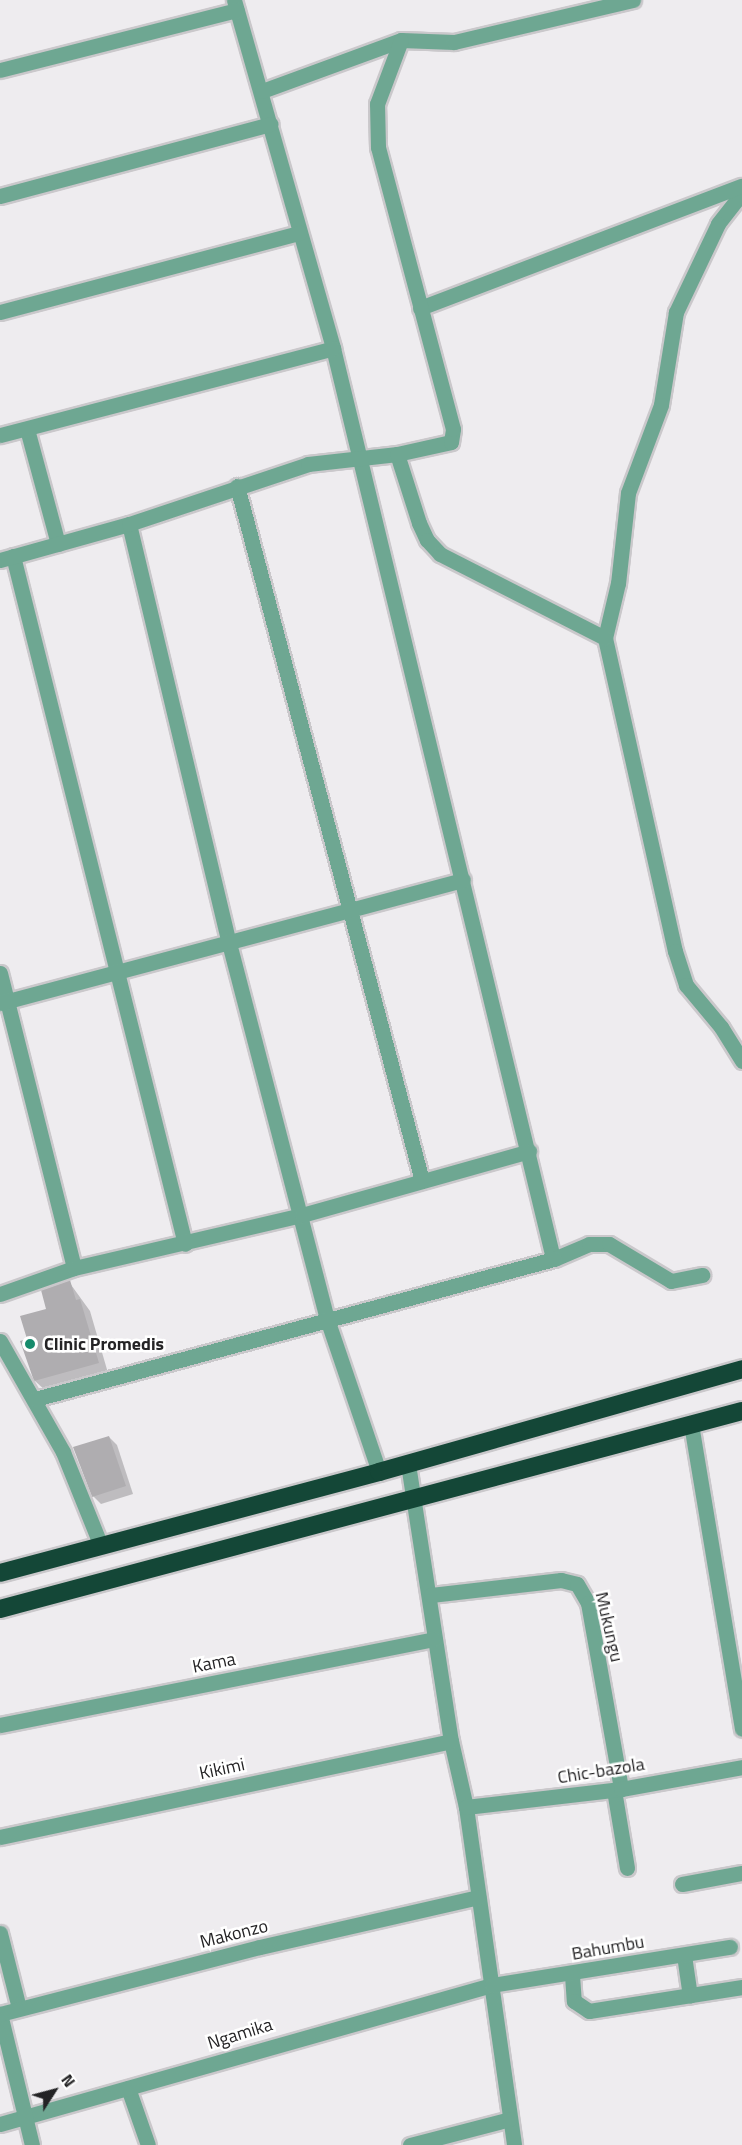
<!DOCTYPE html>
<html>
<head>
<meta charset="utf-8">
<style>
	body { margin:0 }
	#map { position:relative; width:742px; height:2145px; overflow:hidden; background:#eeecef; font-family:"Titillium Web",sans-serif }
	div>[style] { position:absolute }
	.shadow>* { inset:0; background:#0003 }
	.building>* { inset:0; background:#afadb0 }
	.roads { filter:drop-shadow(2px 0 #cac8cb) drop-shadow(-2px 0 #cac8cb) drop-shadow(0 2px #cac8cb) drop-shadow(0 -2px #cac8cb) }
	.minor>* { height:15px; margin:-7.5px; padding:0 7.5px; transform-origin:7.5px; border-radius:7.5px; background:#6ea792 }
	.highway>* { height:18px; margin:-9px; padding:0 9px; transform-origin:9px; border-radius:9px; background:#144737 }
	.dots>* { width:16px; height:16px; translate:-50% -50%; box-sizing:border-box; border:3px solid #fff; border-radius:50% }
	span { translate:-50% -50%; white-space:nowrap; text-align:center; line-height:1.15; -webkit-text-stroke:5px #fff; paint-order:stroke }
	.poi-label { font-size:18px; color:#242325; font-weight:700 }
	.left { translate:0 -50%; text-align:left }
	.street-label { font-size:18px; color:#242325 }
	.north { position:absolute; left:24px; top:2061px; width:60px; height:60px; -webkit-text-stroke:4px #fff; paint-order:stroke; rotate:54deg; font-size:16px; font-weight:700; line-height:24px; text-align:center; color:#242325 }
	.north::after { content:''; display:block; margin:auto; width:21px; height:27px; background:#242325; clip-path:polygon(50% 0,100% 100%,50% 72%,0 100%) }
</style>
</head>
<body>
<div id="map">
	<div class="shadow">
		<i style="clip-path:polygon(69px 1282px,90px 1311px,108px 1373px,46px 1391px,35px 1381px,22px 1342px,29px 1341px)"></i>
		<i style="clip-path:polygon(109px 1437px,117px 1445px,133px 1494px,101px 1504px,93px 1496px)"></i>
	</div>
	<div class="building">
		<i style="clip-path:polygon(70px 1280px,76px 1300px,80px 1299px,99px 1363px,34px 1381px,20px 1341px,27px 1339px,20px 1316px,46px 1309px,41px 1290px)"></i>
		<i style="clip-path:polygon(109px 1436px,126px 1486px,92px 1497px,73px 1447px)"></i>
	</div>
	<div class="roads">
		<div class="minor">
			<i style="left:234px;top:0;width:362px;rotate:74.1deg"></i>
			<i style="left:333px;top:348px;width:932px;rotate:76.41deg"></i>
			<i style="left:552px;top:1254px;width:5px;rotate:68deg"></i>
			<i style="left:554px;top:1259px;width:38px;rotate:-23deg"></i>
			<i style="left:589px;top:1244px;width:20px"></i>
			<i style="left:609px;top:1244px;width:72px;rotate:30.8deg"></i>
			<i style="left:671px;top:1281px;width:32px;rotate:-11deg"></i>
			<i style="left:0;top:70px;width:244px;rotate:-14.2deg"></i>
			<i style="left:262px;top:91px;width:148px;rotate:-20.1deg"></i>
			<i style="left:401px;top:40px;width:53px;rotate:2.2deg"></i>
			<i style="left:454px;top:42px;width:184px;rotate:-13.2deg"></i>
			<i style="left:742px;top:193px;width:39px;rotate:128deg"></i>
			<i style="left:718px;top:224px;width:98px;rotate:115.5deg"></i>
			<i style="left:676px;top:312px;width:94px;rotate:99.2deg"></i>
			<i style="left:661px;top:405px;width:94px;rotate:110.6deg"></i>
			<i style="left:628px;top:493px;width:91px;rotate:96.3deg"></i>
			<i style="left:618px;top:583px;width:57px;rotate:103.3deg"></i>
			<i style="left:605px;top:638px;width:321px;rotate:77.4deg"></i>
			<i style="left:675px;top:951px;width:36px;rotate:72deg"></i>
			<i style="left:686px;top:985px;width:55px;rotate:50.2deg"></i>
			<i style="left:721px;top:1027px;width:40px;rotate:58deg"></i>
			<i style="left:0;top:196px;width:280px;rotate:-14.9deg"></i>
			<i style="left:420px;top:308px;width:344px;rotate:-20.8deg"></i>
			<i style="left:0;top:312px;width:310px;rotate:-14.8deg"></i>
			<i style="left:27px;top:429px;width:119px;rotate:74.9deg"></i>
			<i style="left:0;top:435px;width:344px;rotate:-14.6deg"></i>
			<i style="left:397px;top:454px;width:72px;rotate:72.3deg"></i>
			<i style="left:419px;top:523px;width:19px;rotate:65deg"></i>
			<i style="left:427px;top:540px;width:19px;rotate:47deg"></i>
			<i style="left:440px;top:554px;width:185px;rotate:27deg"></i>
			<i style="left:237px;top:486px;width:719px;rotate:75.09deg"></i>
			<i style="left:129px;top:524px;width:431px;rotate:76.6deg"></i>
			<i style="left:229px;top:943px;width:389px;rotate:75.4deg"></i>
			<i style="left:327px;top:1319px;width:162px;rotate:71.2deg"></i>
			<i style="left:13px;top:556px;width:709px;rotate:75.96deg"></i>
			<i style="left:0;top:560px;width:134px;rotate:-15.6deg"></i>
			<i style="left:129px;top:524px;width:189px;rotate:-18.5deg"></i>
			<i style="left:308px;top:464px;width:90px;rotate:-6.4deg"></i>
			<i style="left:397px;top:454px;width:55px;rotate:-12.5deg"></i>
			<i style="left:451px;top:442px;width:13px;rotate:-81deg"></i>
			<i style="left:453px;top:429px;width:292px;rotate:-104.9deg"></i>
			<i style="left:378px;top:147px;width:43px;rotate:-91.3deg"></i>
			<i style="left:377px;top:104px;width:68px;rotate:-69.4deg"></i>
			<i style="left:0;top:973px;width:304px;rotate:75.9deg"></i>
			<i style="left:0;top:1003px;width:479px;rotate:-14.9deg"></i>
			<i style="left:0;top:1294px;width:78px;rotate:-19.4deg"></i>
			<i style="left:74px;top:1268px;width:234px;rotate:-13.1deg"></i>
			<i style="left:302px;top:1215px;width:236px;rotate:-15.7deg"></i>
			<i style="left:0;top:1341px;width:128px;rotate:60.4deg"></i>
			<i style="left:63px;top:1452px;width:101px;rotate:68deg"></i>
			<i style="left:35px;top:1399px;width:538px;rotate:-15.1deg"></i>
			<i style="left:691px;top:1424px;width:309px;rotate:80.5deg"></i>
			<i style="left:408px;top:1464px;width:280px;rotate:81.2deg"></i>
			<i style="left:451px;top:1741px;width:68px;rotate:77.2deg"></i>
			<i style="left:466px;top:1807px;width:341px;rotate:81.9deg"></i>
			<i style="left:431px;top:1595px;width:131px;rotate:-6.6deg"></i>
			<i style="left:561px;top:1580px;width:16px;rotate:14deg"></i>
			<i style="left:577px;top:1584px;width:22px;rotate:60deg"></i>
			<i style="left:588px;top:1603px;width:189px;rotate:79.9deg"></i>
			<i style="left:0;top:1725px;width:443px;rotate:-11.2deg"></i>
			<i style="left:614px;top:1790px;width:79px;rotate:80.5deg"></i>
			<i style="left:466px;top:1807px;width:156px;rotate:-6.6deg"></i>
			<i style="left:621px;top:1789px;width:123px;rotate:-10.3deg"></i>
			<i style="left:0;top:1837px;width:461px;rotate:-12deg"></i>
			<i style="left:682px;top:1884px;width:61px;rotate:-10.4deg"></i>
			<i style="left:0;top:1933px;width:77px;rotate:75.8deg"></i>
			<i style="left:684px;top:1955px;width:41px;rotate:81.7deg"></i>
			<i style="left:572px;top:1975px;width:26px;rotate:86deg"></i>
			<i style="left:574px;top:2001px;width:18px;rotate:34deg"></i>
			<i style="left:589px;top:2011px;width:155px;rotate:-8.9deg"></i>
			<i style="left:128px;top:2088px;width:60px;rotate:70.7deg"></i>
			<i style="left:0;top:2124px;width:511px;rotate:-15.78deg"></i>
			<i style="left:492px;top:1985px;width:241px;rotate:-9.1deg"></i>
			<i style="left:32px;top:2145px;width:135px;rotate:-103.7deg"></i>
			<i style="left:0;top:2014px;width:268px;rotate:-14.5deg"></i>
			<i style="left:260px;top:1947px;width:224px;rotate:-12.9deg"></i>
			<i style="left:410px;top:2145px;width:103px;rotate:-14.6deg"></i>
		</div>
		<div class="highway">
			<i style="left:0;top:1573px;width:392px;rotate:-14.9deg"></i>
			<i style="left:379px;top:1472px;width:377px;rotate:-15.8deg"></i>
			<i style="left:0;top:1609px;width:768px;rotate:-14.94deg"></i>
		</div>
	</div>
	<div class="dots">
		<i style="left:30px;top:1344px;background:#168b6c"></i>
	</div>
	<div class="poi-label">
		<span class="left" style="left:44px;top:1344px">Clinic Promedis</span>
	</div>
	<div class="street-label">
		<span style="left:609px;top:1627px;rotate:77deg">Mukungu</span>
		<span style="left:214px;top:1663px;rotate:-11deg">Kama</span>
		<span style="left:222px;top:1769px;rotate:-12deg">Kikimi</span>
		<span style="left:601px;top:1771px;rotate:-9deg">Chic-bazola</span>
		<span style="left:234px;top:1934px;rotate:-14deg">Makonzo</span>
		<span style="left:608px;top:1948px;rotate:-10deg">Bahumbu</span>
		<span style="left:240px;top:2034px;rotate:-17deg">Ngamika</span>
	</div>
	<div class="north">N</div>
</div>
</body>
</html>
